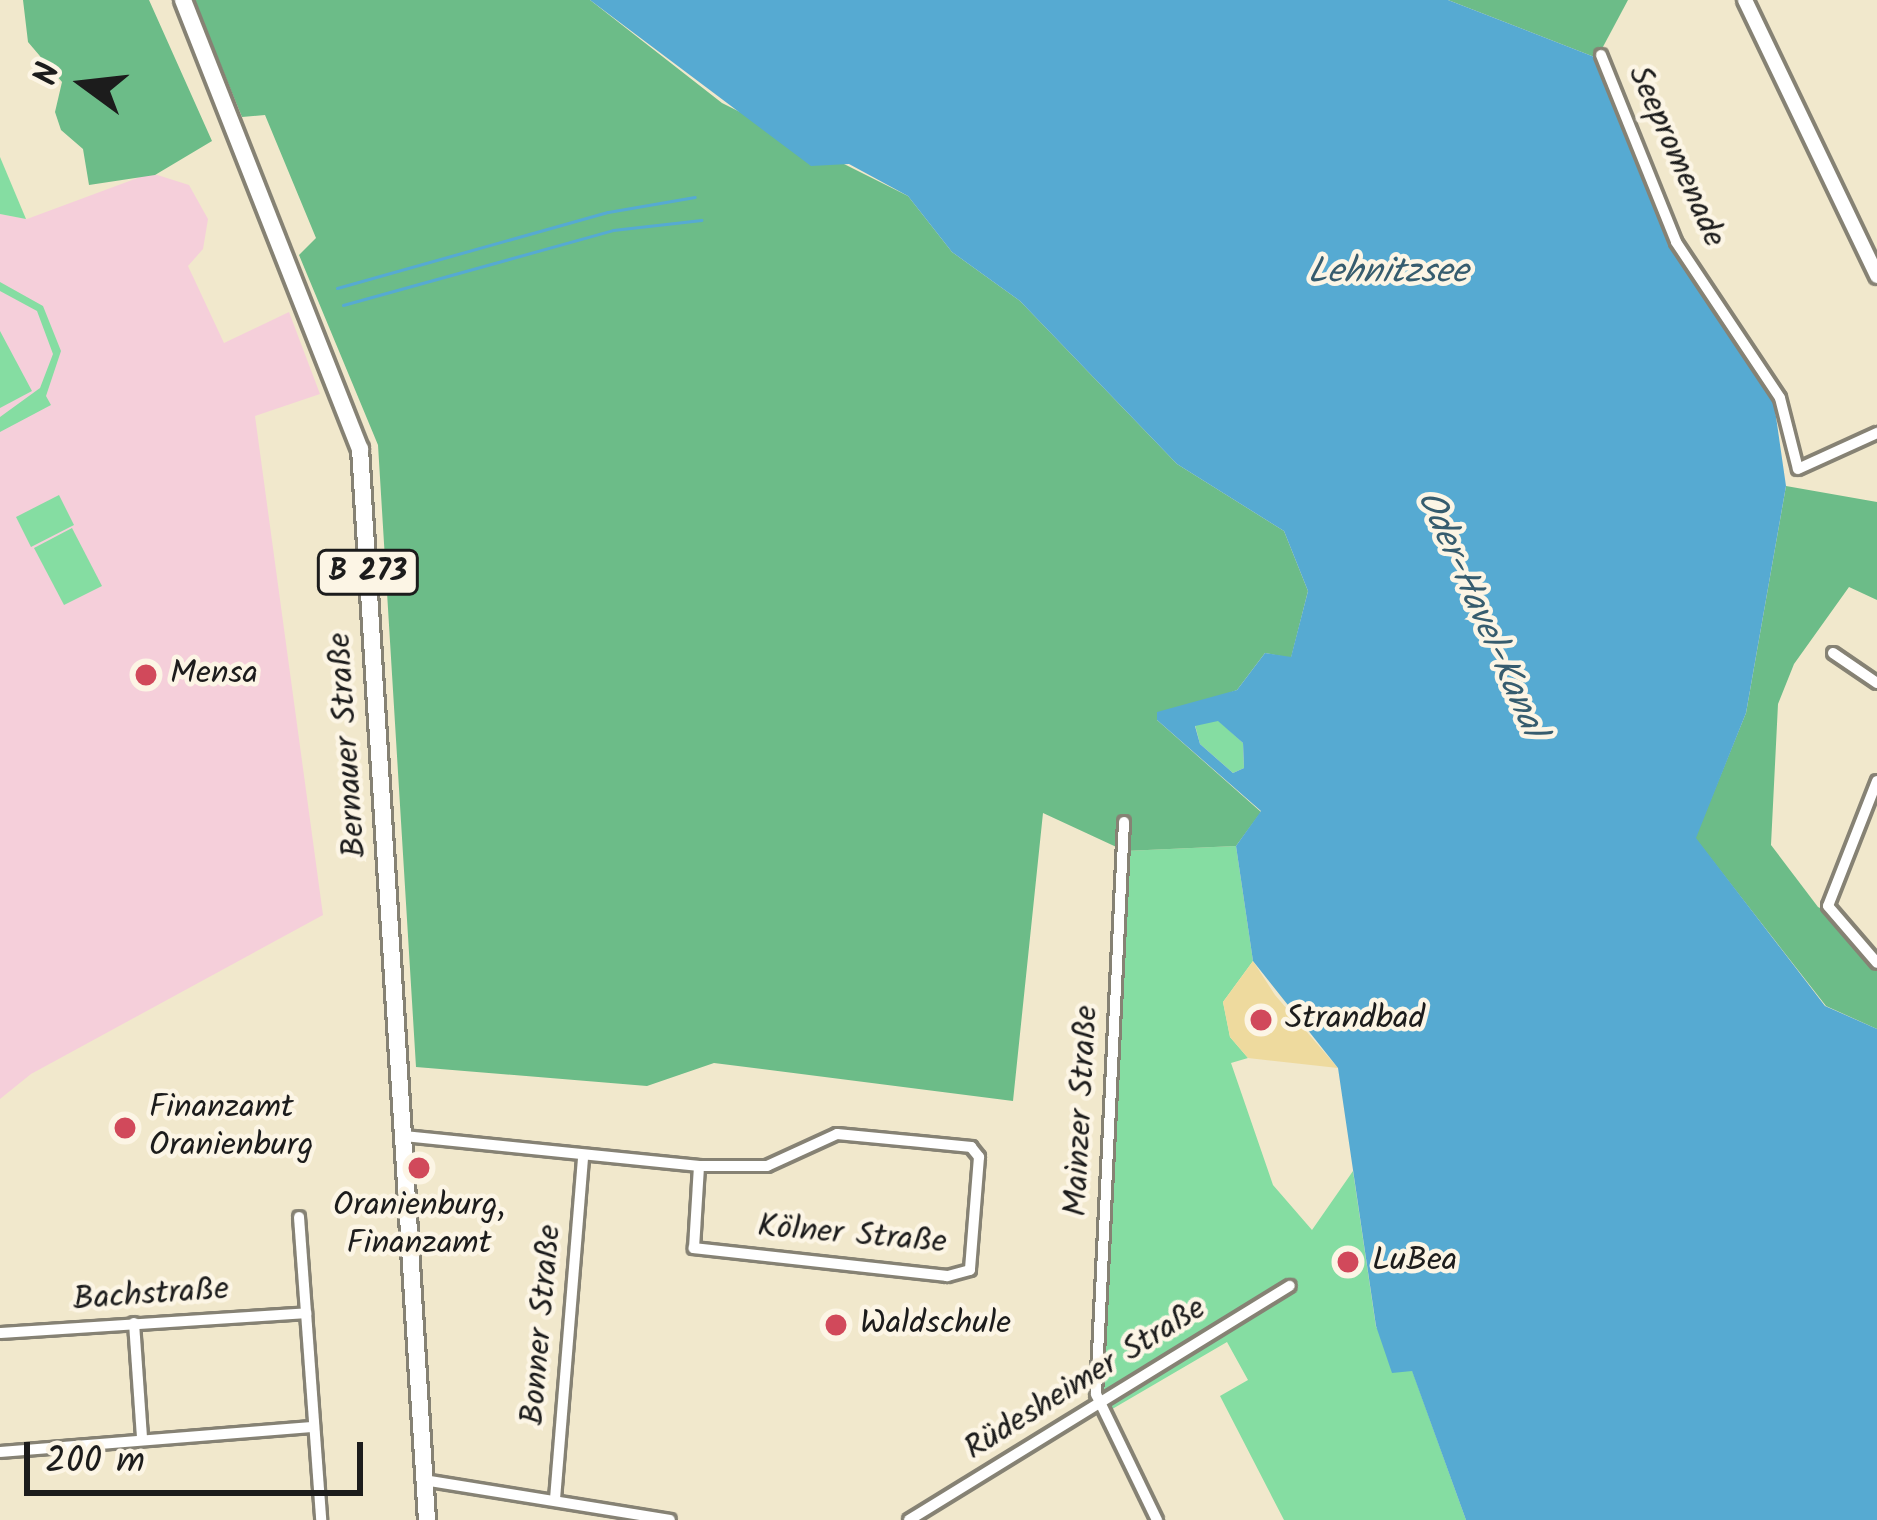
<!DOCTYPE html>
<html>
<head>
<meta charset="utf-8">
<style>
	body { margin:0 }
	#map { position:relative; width:1877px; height:1520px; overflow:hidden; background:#f1e8cc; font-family:Kalam,sans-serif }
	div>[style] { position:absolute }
	.built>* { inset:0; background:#f5cfda }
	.green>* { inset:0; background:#85dda2 }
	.forest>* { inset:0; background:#6cbc88 }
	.sand>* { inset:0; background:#eeda9e }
	.water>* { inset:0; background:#56aad2 }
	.stream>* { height:3px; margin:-1.5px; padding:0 1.5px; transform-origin:1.5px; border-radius:1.5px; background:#56aad2 }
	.roads { filter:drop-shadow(3px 0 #868274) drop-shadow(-3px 0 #868274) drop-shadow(0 3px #868274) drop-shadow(0 -3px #868274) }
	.minor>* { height:10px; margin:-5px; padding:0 5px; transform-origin:5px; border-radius:5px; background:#fff }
	.tertiary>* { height:14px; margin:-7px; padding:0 7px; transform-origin:7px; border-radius:7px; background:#fff }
	.primary>* { height:16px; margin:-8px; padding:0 8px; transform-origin:8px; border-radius:8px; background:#fff }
	.dots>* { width:33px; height:33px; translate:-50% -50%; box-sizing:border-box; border:6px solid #fcf5e5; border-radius:50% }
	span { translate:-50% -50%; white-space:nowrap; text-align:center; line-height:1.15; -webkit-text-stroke:9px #fcf5e5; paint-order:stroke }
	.shield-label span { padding:3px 9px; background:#fcf5e5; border:3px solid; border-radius:9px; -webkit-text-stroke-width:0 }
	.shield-label { font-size:30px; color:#1c1c1c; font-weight:700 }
	.street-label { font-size:33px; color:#1c1c1c }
	.poi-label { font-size:33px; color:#1c1c1c }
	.left { translate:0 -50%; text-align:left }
	.water-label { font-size:36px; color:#365c6e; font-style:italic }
	.north { position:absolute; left:24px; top:24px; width:120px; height:120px; -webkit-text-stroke:9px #fcf5e5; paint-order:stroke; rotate:285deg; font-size:33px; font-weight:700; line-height:48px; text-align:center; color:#1c1c1c }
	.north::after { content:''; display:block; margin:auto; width:42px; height:54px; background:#1c1c1c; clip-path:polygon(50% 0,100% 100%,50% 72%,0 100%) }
	.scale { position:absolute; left:24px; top:1442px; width:339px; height:54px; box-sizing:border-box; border:6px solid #1c1c1c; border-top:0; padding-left:15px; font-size:36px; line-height:42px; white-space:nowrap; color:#1c1c1c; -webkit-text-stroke:9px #fcf5e5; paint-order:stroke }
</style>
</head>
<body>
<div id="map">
	<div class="built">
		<i style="clip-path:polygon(151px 173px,189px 185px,208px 219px,203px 249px,188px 266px,224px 343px,289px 312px,320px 394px,255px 416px,323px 915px,31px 1074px,0 1099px,0 214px,27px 219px)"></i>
	</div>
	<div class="green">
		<i style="clip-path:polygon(0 157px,26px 219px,0 214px)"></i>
		<i style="clip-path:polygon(0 282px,43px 306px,61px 351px,46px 396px,51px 405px,0 432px,0 417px,40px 388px,53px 354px,37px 311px,0 291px)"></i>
		<i style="clip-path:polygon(0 331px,32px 391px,0 408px)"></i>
		<i style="clip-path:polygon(59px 495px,74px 525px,31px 547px,16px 517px)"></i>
		<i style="clip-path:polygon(72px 528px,102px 586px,64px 605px,34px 548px)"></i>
		<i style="clip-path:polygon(1218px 720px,1243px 743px,1244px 768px,1233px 773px,1200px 744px,1195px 725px)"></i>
		<i style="clip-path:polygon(1236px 846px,1253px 961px,1223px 1002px,1230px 1037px,1248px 1058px,1231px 1063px,1273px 1185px,1312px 1230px,1353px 1171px,1376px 1327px,1412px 1370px,1466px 1520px,1284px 1520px,1220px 1396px,1248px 1380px,1227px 1342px,1102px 1415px,1097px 1394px,1125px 851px)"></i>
	</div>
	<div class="forest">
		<i style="clip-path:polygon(23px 0,149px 0,212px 141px,155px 175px,89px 185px,83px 149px,61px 130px,55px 112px,62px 82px,28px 42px)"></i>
		<i style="clip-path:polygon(194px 0,590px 0,722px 103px,908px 196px,952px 252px,1020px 301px,1177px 464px,1284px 531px,1308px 591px,1291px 658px,1265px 653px,1237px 690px,1157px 720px,1261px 812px,1236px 846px,1125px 851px,1043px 813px,1013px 1101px,714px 1063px,647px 1086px,416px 1067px,378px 445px,299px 255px,316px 238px,265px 115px,242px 117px)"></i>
		<i style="clip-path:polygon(1448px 0,1628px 0,1597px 58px)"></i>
		<i style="clip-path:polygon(1786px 486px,1877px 502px,1877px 600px,1849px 587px,1794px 664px,1778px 704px,1771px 845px,1818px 907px,1840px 918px,1877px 956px,1877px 1029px,1826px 1006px,1695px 838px,1746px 713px)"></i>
	</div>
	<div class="sand">
		<i style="clip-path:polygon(1253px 961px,1275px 995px,1338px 1068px,1248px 1058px,1230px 1037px,1223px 1002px)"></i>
	</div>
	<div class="water">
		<i style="clip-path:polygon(evenodd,590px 0,1448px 0,1597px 58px,1668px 241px,1774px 403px,1786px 486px,1746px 713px,1696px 838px,1825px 1006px,1877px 1029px,1877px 1520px,1466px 1520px,1412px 1371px,1392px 1373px,1376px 1326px,1338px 1068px,1253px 961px,1236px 846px,1261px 811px,1157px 720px,1157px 712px,1237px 690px,1265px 653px,1291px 657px,1308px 591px,1284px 531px,1177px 464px,1020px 301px,952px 252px,908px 196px,849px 164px,811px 166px,590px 0,1218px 721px,1243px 743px,1244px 768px,1233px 773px,1200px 744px,1195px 726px,1218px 721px)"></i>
	</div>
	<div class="stream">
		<i style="left:337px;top:288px;width:281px;rotate:-15.7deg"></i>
		<i style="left:608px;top:212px;width:88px;rotate:-9.8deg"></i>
		<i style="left:343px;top:305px;width:280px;rotate:-15.5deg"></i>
		<i style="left:613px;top:230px;width:89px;rotate:-6.5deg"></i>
	</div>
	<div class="roads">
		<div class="minor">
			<i style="left:1601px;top:55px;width:201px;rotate:68.1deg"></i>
			<i style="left:1676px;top:242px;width:187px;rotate:56.3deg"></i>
			<i style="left:1780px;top:398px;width:73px;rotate:75.8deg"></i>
			<i style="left:1798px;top:469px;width:87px;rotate:-24.5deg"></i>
			<i style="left:1833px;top:653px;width:53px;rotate:34.3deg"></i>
			<i style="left:1877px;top:781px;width:134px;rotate:111.4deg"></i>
			<i style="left:1828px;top:906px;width:75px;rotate:49.3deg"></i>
			<i style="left:1124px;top:822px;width:573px;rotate:92.8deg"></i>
			<i style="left:1096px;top:1394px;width:140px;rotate:64.2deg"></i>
			<i style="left:404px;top:1136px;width:297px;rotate:5.8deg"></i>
			<i style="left:699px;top:1166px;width:68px"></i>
			<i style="left:767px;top:1166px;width:77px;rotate:-24.6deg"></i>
			<i style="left:837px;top:1134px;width:135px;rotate:5.5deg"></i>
			<i style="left:971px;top:1147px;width:13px;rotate:51deg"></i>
			<i style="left:979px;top:1157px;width:113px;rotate:94.6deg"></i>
			<i style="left:970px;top:1270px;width:24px;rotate:165deg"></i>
			<i style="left:947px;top:1276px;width:255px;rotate:-173.7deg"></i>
			<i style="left:694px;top:1248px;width:82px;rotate:-86.5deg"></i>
			<i style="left:299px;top:1217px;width:304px;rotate:85.8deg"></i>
			<i style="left:134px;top:1323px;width:114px;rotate:86deg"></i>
			<i style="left:0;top:1333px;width:307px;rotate:-3.7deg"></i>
			<i style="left:0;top:1452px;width:314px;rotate:-4.6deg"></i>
			<i style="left:424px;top:1480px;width:249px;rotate:9.2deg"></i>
			<i style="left:555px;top:1499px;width:345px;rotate:-85.3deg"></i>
			<i style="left:909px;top:1520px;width:447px;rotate:-31.6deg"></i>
		</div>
		<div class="tertiary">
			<i style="left:1745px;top:0;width:306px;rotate:64.4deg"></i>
		</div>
		<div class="primary">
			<i style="left:183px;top:0;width:483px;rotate:68.5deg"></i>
			<i style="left:360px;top:449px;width:1073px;rotate:86.42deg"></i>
		</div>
	</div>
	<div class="dots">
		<i style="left:146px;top:675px;background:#d1495b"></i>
		<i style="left:1261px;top:1020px;background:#d1495b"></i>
		<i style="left:125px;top:1128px;background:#d1495b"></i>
		<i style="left:419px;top:1168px;background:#d1495b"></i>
		<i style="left:1348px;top:1262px;background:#d1495b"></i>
		<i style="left:836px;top:1325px;background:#d1495b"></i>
	</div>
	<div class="shield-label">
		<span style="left:368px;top:572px">B 273</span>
	</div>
	<div class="street-label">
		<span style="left:1675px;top:157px;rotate:66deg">Seepromenade</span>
		<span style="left:349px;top:745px;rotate:-94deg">Bernauer Straße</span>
		<span style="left:1083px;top:1111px;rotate:-87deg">Mainzer Straße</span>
		<span style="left:852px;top:1236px;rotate:5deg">Kölner Straße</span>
		<span style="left:151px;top:1296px;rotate:-4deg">Bachstraße</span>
		<span style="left:543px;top:1325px;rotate:-85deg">Bonner Straße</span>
		<span style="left:1086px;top:1380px;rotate:-32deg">Rüdesheimer Straße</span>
	</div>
	<div class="poi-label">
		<span class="left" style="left:170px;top:675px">Mensa</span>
		<span class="left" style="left:1285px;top:1020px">Strandbad</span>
		<span class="left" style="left:149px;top:1128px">Finanzamt<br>Oranienburg</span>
		<span style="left:419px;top:1226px">Oranienburg,<br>Finanzamt</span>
		<span class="left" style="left:1372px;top:1262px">LuBea</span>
		<span class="left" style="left:860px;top:1325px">Waldschule</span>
	</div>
	<div class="water-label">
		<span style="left:1388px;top:273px">Lehnitzsee</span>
		<span style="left:1480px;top:614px;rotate:66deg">Oder-Havel-Kanal</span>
	</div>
	<div class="north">N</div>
	<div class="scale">200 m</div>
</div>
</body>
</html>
